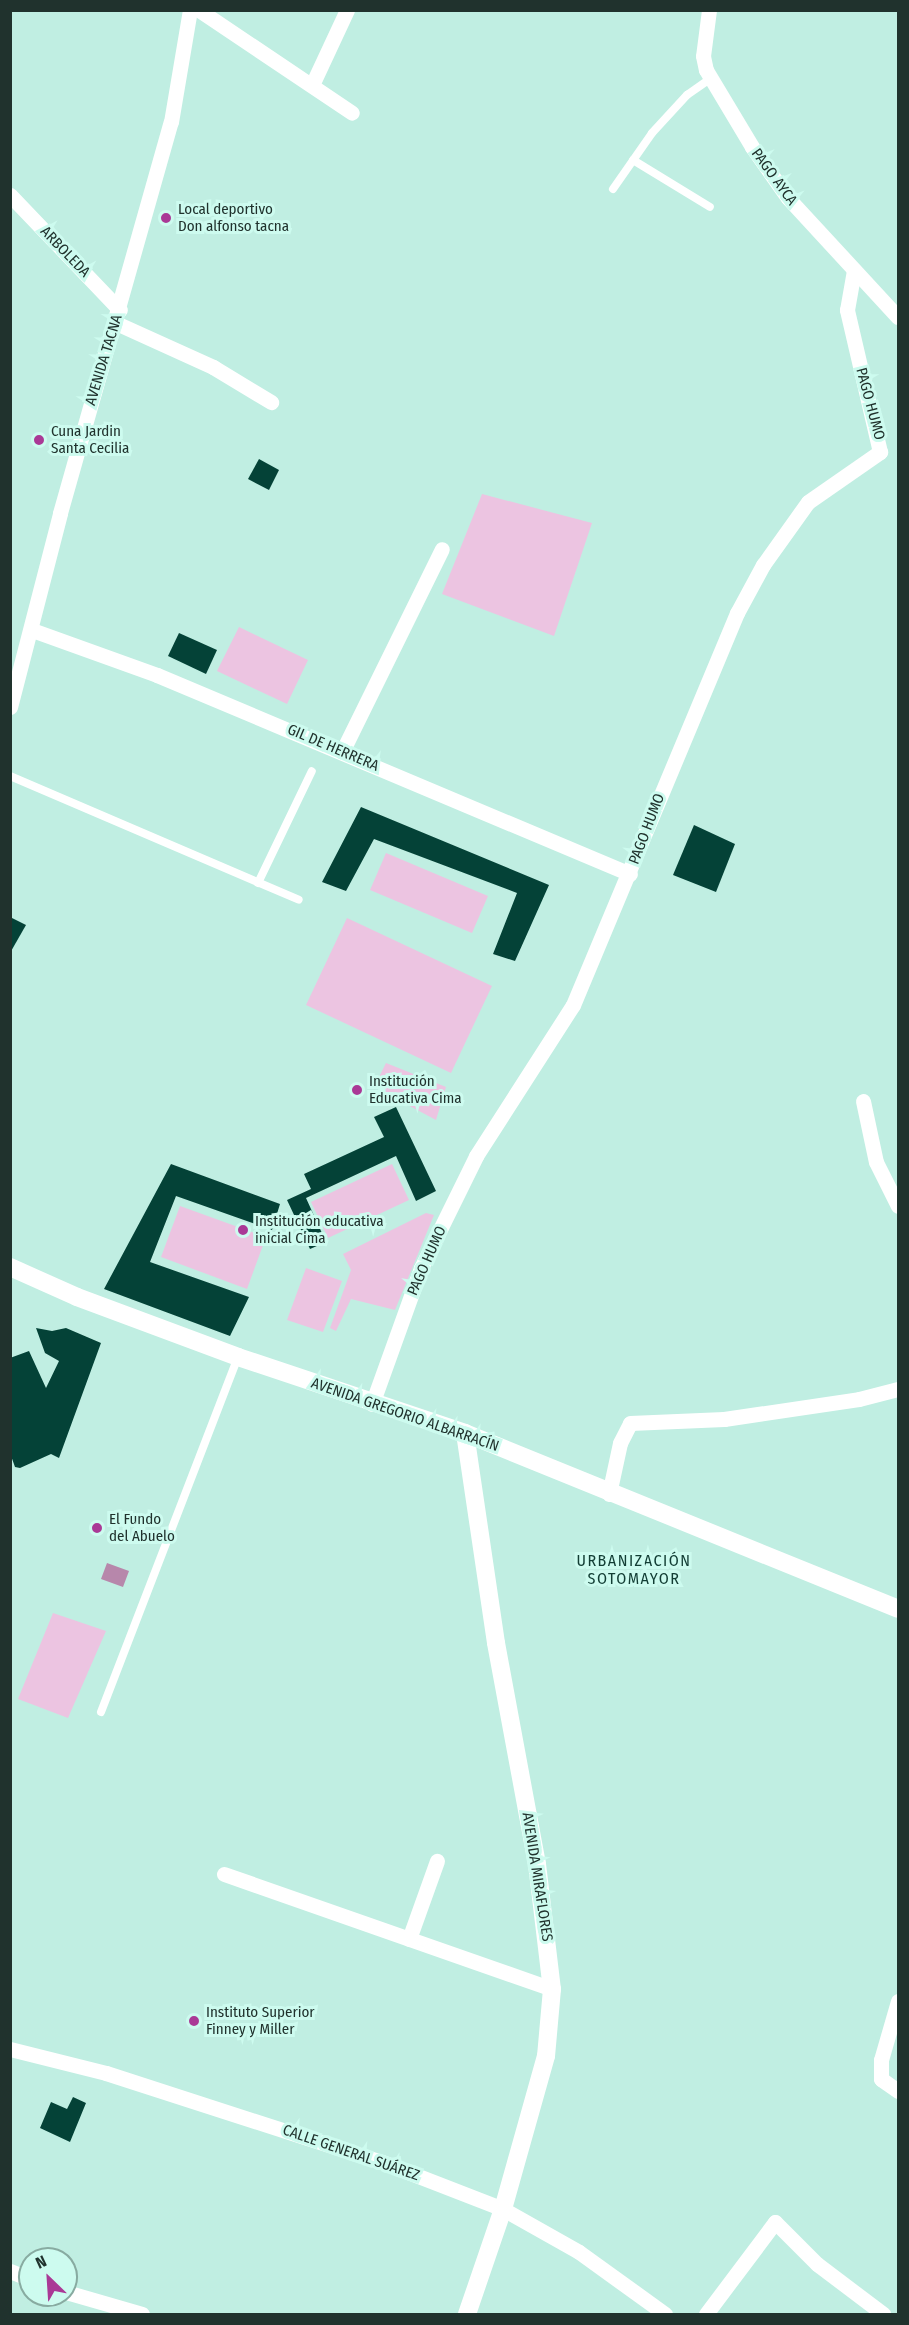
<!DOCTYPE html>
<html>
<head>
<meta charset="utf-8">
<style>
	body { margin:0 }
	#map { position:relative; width:909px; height:2325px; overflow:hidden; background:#c0eee2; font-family:"Fira Sans Condensed",sans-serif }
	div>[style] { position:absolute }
	.green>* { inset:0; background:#ecc4e1 }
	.water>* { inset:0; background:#b787ab }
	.building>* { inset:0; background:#044237 }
	.service>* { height:8px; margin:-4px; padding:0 4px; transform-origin:4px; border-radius:4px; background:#fff }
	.minor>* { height:15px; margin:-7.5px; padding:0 7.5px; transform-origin:7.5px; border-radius:7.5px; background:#fff }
	.tertiary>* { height:18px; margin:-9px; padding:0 9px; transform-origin:9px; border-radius:9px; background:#fff }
	.dots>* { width:16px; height:16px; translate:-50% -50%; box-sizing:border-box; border:3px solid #cdfbef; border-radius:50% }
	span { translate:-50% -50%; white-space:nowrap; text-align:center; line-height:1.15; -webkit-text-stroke:6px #cdfbef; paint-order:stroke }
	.street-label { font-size:15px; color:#20322d }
	.poi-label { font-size:15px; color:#20322d }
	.left { translate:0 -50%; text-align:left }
	.neighbourhood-label { font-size:16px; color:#123d34; letter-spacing:1.5px }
	.frame { position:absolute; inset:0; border:12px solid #20322d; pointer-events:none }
	.north { position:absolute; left:18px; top:2247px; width:60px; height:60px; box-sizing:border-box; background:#cdfbef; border:2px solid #88aba1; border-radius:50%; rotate:335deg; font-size:16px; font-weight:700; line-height:24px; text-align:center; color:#20322d }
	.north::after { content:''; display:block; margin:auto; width:21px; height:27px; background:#aa3996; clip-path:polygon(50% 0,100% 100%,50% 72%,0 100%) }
</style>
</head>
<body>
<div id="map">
	<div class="green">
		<i style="clip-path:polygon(482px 494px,592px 523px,554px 636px,442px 594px)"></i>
		<i style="clip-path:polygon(239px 627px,308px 660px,287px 704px,217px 671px)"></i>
		<i style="clip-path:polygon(386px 853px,488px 896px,472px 933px,370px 890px)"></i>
		<i style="clip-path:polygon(347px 918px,492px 986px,451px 1073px,306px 1005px)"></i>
		<i style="clip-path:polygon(386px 1063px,446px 1087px,436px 1120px,374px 1087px)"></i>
		<i style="clip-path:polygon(392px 1164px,409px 1200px,328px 1238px,311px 1202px)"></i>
		<i style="clip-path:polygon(180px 1206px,266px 1237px,247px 1289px,161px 1257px)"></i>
		<i style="clip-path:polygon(426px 1213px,434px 1215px,395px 1310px,351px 1299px,336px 1331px,330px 1328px,351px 1270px,343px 1254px)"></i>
		<i style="clip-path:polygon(306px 1268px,342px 1281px,323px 1332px,287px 1320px)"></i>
		<i style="clip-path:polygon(53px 1613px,106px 1631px,68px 1718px,18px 1699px)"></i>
	</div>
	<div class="water">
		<i style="clip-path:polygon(107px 1563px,129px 1571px,123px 1587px,101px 1579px)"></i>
	</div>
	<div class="building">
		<i style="clip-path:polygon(259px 459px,279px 470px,269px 490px,248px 479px)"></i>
		<i style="clip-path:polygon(179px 633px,217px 650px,206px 674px,168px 656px)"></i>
		<i style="clip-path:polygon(361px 807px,549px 885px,515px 961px,493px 954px,517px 893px,374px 839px,346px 891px,322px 882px)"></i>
		<i style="clip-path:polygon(694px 825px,735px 844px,716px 892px,673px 875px)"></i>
		<i style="clip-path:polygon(10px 917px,26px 925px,10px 953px)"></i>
		<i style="clip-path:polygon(396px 1107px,436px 1191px,416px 1201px,396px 1156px,306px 1198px,326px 1242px,310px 1249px,287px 1200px,311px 1189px,304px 1174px,384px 1137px,374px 1117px)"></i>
		<i style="clip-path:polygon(171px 1164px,280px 1204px,272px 1230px,176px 1196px,150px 1262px,249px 1297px,230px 1336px,104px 1289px)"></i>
		<i style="clip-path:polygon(36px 1328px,52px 1331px,66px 1328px,101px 1343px,59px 1458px,51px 1454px,20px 1468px,15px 1467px,10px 1453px,10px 1358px,29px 1351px,46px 1388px,59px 1361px,45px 1353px)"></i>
		<i style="clip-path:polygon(73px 2097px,86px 2103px,70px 2142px,40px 2128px,51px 2102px,67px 2109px)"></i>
	</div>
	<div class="service">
		<i style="left:633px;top:160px;width:90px;rotate:31.4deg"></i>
		<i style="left:613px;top:189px;width:68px;rotate:-55.1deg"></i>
		<i style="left:652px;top:133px;width:52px;rotate:-47.4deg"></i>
		<i style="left:687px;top:95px;width:29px;rotate:-35deg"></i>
		<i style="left:10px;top:776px;width:314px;rotate:23.2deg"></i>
		<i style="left:258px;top:883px;width:124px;rotate:-64.3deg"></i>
		<i style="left:101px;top:1712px;width:381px;rotate:-68.9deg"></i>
	</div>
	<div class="minor">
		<i style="left:199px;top:10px;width:184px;rotate:33.9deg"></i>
		<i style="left:709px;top:10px;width:46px;rotate:97.4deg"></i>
		<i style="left:703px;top:56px;width:14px;rotate:78deg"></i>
		<i style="left:706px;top:70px;width:90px;rotate:59.1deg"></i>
		<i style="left:752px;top:147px;width:62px;rotate:54.8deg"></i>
		<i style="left:788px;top:198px;width:162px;rotate:47.3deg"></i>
		<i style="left:312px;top:85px;width:83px;rotate:-65deg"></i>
		<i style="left:10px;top:195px;width:159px;rotate:46.3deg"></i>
		<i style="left:116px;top:323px;width:107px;rotate:24.4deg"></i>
		<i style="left:213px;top:367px;width:68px;rotate:31.1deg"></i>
		<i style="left:32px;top:630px;width:133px;rotate:19.8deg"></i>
		<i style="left:157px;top:675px;width:513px;rotate:22.82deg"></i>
		<i style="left:10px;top:707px;width:200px;rotate:-75.5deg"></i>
		<i style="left:60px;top:513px;width:406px;rotate:-74.2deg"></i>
		<i style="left:171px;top:122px;width:114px;rotate:-80.4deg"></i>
		<i style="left:342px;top:752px;width:226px;rotate:-63.8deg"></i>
		<i style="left:863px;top:1101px;width:62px;rotate:78deg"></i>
		<i style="left:876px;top:1162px;width:49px;rotate:63.4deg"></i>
		<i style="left:372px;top:1404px;width:145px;rotate:-70.2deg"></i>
		<i style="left:421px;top:1268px;width:125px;rotate:-63.8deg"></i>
		<i style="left:476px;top:1156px;width:179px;rotate:-57.3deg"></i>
		<i style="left:573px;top:1005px;width:425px;rotate:-67.3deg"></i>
		<i style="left:737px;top:613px;width:55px;rotate:-61.6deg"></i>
		<i style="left:763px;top:565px;width:77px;rotate:-54.5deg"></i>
		<i style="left:808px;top:502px;width:88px;rotate:-34.8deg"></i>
		<i style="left:880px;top:452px;width:146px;rotate:-103.1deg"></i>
		<i style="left:847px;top:310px;width:39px;rotate:-80deg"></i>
		<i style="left:609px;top:1494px;width:52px;rotate:-77.8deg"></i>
		<i style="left:620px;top:1443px;width:22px;rotate:-63deg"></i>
		<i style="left:630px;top:1423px;width:94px;rotate:-2.4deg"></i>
		<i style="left:724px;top:1419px;width:136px;rotate:-8.4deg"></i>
		<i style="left:859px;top:1399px;width:40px;rotate:-14.4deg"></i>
		<i style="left:224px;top:1874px;width:348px;rotate:19.3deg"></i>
		<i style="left:409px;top:1939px;width:83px;rotate:-70.3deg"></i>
		<i style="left:898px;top:2001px;width:61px;rotate:106.1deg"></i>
		<i style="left:881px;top:2060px;width:19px;rotate:90deg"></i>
		<i style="left:881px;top:2079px;width:21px;rotate:35deg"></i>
		<i style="left:10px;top:2049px;width:99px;rotate:14deg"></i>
		<i style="left:106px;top:2073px;width:290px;rotate:17.9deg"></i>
		<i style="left:382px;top:2162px;width:130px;rotate:21.2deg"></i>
		<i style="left:503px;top:2209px;width:87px;rotate:29.5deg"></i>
		<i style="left:579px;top:2252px;width:106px;rotate:35.8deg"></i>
		<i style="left:10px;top:2271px;width:22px;rotate:22deg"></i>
		<i style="left:66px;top:2292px;width:79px;rotate:16.1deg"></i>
		<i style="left:706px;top:2314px;width:115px;rotate:-53.1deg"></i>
		<i style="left:775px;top:2222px;width:59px;rotate:45deg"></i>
		<i style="left:817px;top:2264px;width:83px;rotate:37.1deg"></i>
	</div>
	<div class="tertiary">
		<i style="left:10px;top:1267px;width:73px;rotate:24.1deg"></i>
		<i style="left:77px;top:1297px;width:172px;rotate:20.4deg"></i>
		<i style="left:238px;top:1357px;width:239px;rotate:18.5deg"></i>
		<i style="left:465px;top:1433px;width:467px;rotate:22.1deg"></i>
		<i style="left:465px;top:1433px;width:212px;rotate:81.6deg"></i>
		<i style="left:496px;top:1643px;width:225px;rotate:79.5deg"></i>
		<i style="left:537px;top:1864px;width:126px;rotate:83.2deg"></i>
		<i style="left:552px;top:1989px;width:67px;rotate:95.1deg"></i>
		<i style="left:546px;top:2056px;width:159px;rotate:105.7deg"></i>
		<i style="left:503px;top:2209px;width:111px;rotate:108.9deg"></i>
	</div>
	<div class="dots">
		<i style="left:166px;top:218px;background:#aa3996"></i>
		<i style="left:39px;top:440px;background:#aa3996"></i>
		<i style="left:357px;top:1090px;background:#aa3996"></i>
		<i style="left:243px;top:1230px;background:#aa3996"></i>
		<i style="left:97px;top:1528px;background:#aa3996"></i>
		<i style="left:194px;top:2021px;background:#aa3996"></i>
	</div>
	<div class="street-label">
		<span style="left:774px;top:177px;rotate:54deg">PAGO AYCA</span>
		<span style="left:65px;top:252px;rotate:46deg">ARBOLEDA</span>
		<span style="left:104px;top:360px;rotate:-73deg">AVENIDA TACNA</span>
		<span style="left:870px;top:404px;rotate:75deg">PAGO HUMO</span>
		<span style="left:333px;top:748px;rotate:23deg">GIL DE HERRERA</span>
		<span style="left:647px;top:829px;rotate:-69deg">PAGO HUMO</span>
		<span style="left:427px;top:1261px;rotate:-66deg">PAGO HUMO</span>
		<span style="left:405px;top:1415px;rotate:19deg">AVENIDA GREGORIO ALBARRACÍN</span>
		<span style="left:537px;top:1877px;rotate:81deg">AVENIDA MIRAFLORES</span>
		<span style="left:351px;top:2153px;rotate:19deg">CALLE GENERAL SUÁREZ</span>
	</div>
	<div class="poi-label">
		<span class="left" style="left:178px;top:218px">Local deportivo<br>Don alfonso tacna</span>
		<span class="left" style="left:51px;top:440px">Cuna Jardin<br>Santa Cecilia</span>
		<span class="left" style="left:369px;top:1090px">Institución<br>Educativa Cima</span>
		<span class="left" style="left:255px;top:1230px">Institución educativa<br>inicial Cima</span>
		<span class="left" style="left:109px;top:1528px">El Fundo<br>del Abuelo</span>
		<span class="left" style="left:206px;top:2021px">Instituto Superior<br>Finney y Miller</span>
	</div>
	<div class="neighbourhood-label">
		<span style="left:634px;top:1570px">URBANIZACIÓN<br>SOTOMAYOR</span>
	</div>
	<div class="frame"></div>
	<div class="north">N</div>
</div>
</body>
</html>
